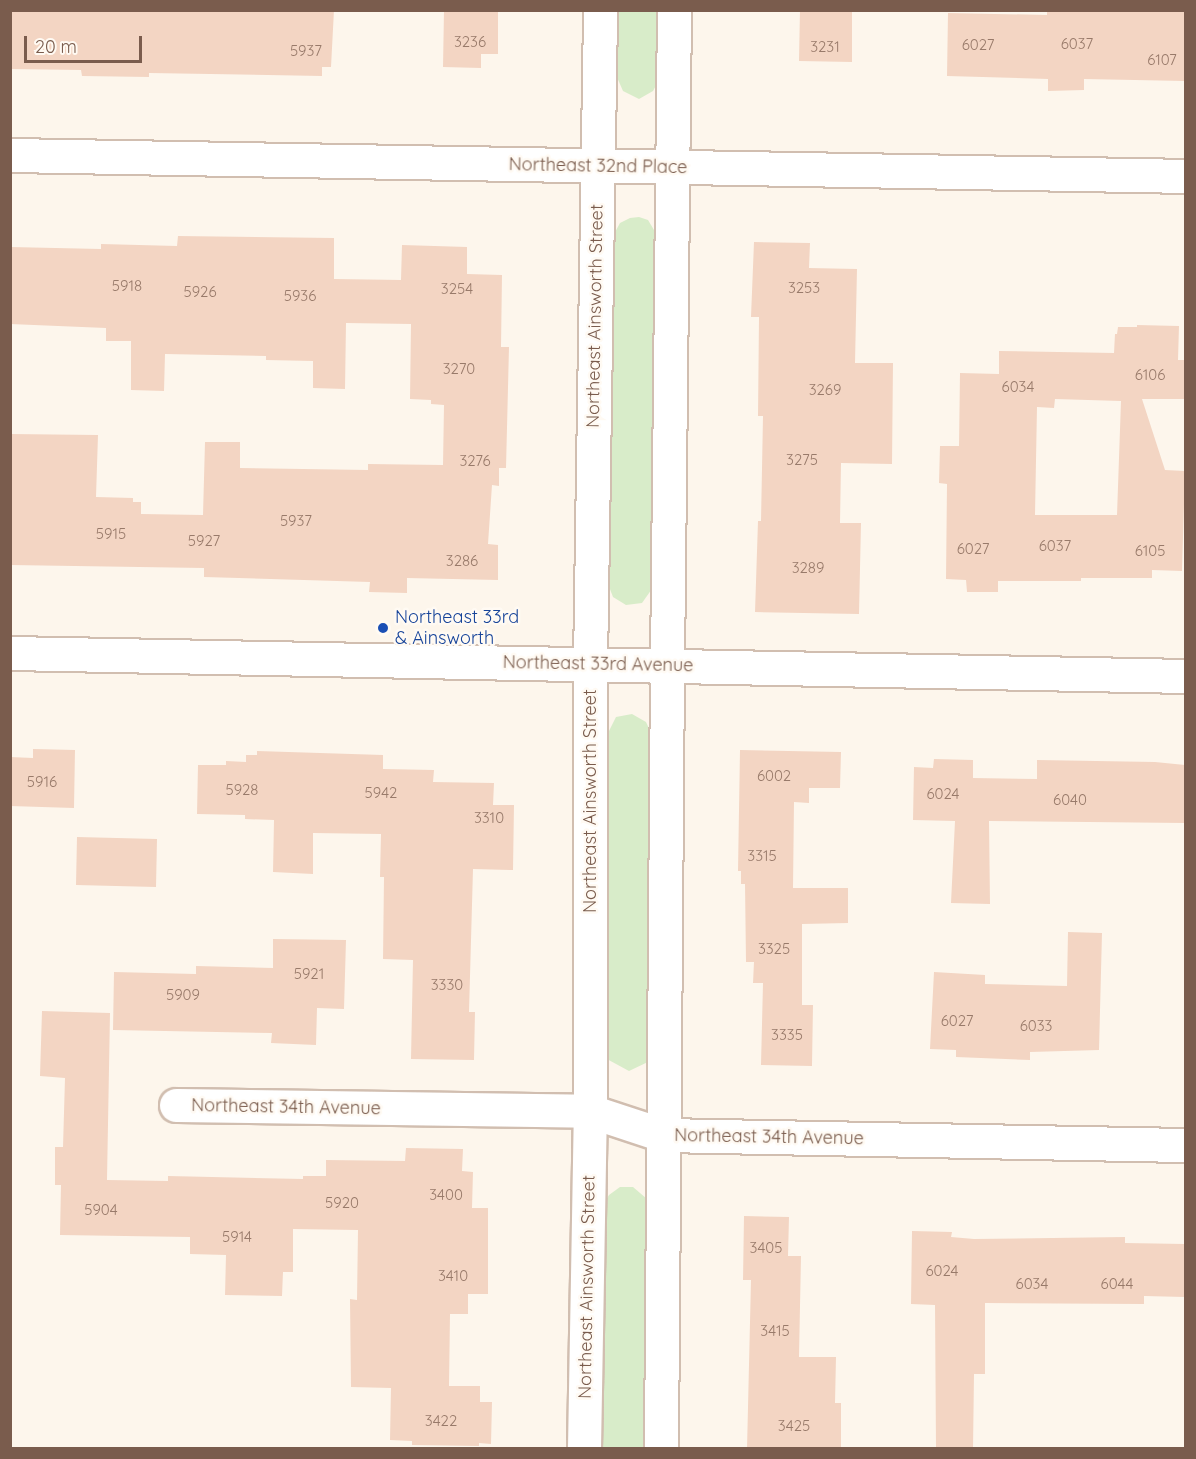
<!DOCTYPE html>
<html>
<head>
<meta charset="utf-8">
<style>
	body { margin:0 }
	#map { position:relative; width:1196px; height:1459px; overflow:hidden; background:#fdf6ec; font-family:Quicksand,sans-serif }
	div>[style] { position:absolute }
	.green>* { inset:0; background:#d8ecc9 }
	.building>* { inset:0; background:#f3d5c3 }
	.roads { filter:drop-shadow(2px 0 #d1beb0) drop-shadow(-2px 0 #d1beb0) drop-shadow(0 2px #d1beb0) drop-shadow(0 -2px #d1beb0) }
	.street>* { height:33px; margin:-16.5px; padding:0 16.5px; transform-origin:16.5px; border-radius:16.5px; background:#fff }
	.secondary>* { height:33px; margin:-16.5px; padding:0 16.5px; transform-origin:16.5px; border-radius:16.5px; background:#fff }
	.dots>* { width:16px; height:16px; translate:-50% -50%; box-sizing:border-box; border:3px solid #fffaf3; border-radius:50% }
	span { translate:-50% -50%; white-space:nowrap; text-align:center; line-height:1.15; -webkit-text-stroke:5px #fffaf3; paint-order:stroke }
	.number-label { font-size:15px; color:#987a6a }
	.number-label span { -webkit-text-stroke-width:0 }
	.street-label { font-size:18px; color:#7a5c4d }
	.transit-label { font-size:18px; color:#164399 }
	.left { translate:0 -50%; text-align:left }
	.frame { position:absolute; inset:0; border:12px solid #7a5c4d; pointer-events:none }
	.scale { position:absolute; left:24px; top:36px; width:118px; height:27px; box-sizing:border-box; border:3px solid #7a5c4d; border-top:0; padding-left:8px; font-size:18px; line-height:21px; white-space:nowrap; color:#7a5c4d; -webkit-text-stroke:4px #fffaf3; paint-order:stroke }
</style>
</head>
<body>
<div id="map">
	<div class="green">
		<i style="clip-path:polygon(617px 11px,661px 11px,659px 80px,653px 91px,639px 99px,623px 91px,616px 75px)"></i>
		<i style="clip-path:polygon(639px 217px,648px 220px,657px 235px,654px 586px,642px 603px,626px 605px,613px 597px,608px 584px,614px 234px,620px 223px,630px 218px)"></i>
		<i style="clip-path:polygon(632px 714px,646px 722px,652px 735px,650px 1061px,629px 1071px,605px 1058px,609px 731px,616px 717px)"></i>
		<i style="clip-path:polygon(620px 1187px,633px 1187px,647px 1199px,646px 1448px,600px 1448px,603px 1205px,609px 1195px)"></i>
	</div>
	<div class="building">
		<i style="clip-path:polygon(10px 10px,334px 10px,331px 67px,322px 67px,322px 76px,149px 73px,149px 77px,82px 76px,81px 70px,10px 69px)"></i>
		<i style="clip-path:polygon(444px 10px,498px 10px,498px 54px,481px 54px,481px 68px,443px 67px)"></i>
		<i style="clip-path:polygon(800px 10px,852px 10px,852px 62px,799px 61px)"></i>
		<i style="clip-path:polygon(1047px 10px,1185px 10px,1185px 81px,1084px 79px,1084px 90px,1048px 91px,1048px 79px,947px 76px,948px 13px,1047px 15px)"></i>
		<i style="clip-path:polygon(178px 236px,334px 238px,334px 279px,401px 280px,402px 245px,467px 247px,467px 274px,502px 275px,501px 347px,509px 347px,506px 468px,499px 468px,499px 486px,492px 485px,488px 544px,498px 545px,498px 580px,407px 578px,407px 593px,369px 592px,370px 582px,204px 577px,204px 568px,10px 565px,10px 434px,98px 435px,96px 497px,133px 498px,133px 502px,141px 502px,141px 514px,203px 515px,205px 442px,240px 442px,240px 468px,368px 470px,368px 464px,443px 465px,444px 405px,431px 404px,431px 400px,410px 399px,411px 324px,346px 323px,345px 389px,313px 388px,313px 361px,266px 360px,266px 356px,165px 354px,164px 391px,131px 390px,131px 341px,106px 341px,106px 328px,10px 324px,10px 247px,101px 249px,101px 244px,177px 246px)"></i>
		<i style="clip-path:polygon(754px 242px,810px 243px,809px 268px,857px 269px,855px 363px,893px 363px,892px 464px,841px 463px,840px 523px,861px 523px,859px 614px,755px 612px,758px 521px,761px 521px,763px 416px,758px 416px,759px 317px,751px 317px)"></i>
		<i style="clip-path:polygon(evenodd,1137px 325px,1179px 326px,1178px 360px,1185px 360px,1185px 399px,1142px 399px,1165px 470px,1185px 471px,1182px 571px,1152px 570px,1152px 578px,1081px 578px,1081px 581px,998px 581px,998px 592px,967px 592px,966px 580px,946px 579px,947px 484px,939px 483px,940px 446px,959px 446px,960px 373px,999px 374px,999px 351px,1114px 353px,1115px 334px,1117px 334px,1118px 327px,1137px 327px,1137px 325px,1055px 399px,1121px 401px,1117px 515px,1035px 515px,1037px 407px,1054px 408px,1055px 399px)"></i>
		<i style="clip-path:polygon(33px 749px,75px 750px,74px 808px,10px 806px,10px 757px,33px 758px)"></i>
		<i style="clip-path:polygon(740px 750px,841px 752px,840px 788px,809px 788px,809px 803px,794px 802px,793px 888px,848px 888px,848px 923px,802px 924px,802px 1005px,813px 1005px,812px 1066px,761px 1065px,763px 983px,753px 983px,754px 962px,746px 962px,745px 884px,741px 884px,741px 871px,738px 871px)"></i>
		<i style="clip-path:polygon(257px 751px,383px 755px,383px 769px,434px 770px,433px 782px,494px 783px,493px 805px,514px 805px,513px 870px,473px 869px,469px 1012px,475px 1012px,474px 1060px,411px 1059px,413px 960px,383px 959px,384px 877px,380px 877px,381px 834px,313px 833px,313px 874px,273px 872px,274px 820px,245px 819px,245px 815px,197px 814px,198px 765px,226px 765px,226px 761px,246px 762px,246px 755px,257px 755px)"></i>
		<i style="clip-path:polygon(934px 759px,973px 760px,973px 778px,1037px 779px,1037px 760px,1155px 762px,1185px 765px,1185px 823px,989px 821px,990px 904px,951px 903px,955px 821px,913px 820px,914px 767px,933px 768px)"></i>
		<i style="clip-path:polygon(77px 837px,157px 839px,156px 887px,76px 885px)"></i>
		<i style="clip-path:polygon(1068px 932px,1102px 933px,1099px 1050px,1030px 1052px,1030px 1060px,956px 1057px,956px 1050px,930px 1049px,934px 972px,985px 975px,985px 984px,1067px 986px)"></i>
		<i style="clip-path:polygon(273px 939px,346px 940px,344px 1009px,317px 1008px,316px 1045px,271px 1043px,272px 1033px,113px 1030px,114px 972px,196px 974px,196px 966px,273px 968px)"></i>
		<i style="clip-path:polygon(42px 1011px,110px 1013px,107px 1180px,168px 1181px,168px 1176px,303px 1179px,303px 1176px,326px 1176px,326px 1160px,405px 1161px,406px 1148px,463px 1149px,462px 1171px,473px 1172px,472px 1208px,488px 1208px,488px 1294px,468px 1294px,468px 1314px,450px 1314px,449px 1386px,480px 1386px,480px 1402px,492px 1402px,491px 1444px,479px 1443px,479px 1446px,412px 1445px,412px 1441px,390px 1440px,391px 1388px,351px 1387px,350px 1299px,357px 1300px,358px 1230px,293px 1229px,293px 1272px,283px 1272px,282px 1296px,225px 1295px,226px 1255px,190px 1254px,190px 1237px,60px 1235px,61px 1185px,55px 1185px,55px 1147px,63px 1147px,65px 1078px,40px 1076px)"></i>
		<i style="clip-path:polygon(744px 1216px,789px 1217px,788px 1256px,801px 1256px,799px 1357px,836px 1357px,835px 1403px,841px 1403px,841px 1449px,747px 1449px,751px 1280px,743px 1280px)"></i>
		<i style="clip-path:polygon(912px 1231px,952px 1232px,951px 1237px,974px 1239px,1125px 1237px,1125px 1243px,1185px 1244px,1185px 1297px,1144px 1296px,1144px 1304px,985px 1303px,985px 1374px,974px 1374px,973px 1449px,936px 1449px,935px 1305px,911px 1304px)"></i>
	</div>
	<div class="roads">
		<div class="street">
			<i style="left:10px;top:155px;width:1176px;rotate:1.02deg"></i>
			<i style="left:176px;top:1105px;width:414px;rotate:0.8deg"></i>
			<i style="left:590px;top:1111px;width:77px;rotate:18.2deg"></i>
			<i style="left:663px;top:1135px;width:523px;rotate:1.1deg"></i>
			<i style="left:584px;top:1448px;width:337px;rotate:-89deg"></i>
			<i style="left:590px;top:1111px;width:447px;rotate:-90deg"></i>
			<i style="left:661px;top:1448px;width:783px;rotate:-89.56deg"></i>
		</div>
		<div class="secondary">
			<i style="left:10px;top:653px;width:1176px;rotate:1.12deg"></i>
			<i style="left:590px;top:664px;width:654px;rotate:-89.12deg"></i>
			<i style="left:667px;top:665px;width:655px;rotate:-89.39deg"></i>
		</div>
	</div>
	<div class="dots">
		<i style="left:383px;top:628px;background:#1a4fb4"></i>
	</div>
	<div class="number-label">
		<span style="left:470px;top:42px">3236</span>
		<span style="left:1077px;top:44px">6037</span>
		<span style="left:978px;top:45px">6027</span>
		<span style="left:825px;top:47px">3231</span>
		<span style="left:306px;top:51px">5937</span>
		<span style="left:1162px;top:60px">6107</span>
		<span style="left:127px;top:286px">5918</span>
		<span style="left:804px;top:288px">3253</span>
		<span style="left:457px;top:289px">3254</span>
		<span style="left:200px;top:292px">5926</span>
		<span style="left:300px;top:296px">5936</span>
		<span style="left:459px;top:369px">3270</span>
		<span style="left:1150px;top:375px">6106</span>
		<span style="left:1018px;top:387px">6034</span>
		<span style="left:825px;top:390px">3269</span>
		<span style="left:802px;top:460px">3275</span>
		<span style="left:475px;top:461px">3276</span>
		<span style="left:296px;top:521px">5937</span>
		<span style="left:111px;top:534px">5915</span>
		<span style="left:204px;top:541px">5927</span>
		<span style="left:1055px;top:546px">6037</span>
		<span style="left:973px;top:549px">6027</span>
		<span style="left:1150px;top:551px">6105</span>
		<span style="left:462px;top:561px">3286</span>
		<span style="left:808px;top:568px">3289</span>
		<span style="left:774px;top:776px">6002</span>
		<span style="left:42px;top:782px">5916</span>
		<span style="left:242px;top:790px">5928</span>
		<span style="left:381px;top:793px">5942</span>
		<span style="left:943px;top:794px">6024</span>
		<span style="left:1070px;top:800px">6040</span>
		<span style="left:489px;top:818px">3310</span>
		<span style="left:762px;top:856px">3315</span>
		<span style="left:774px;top:949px">3325</span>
		<span style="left:309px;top:974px">5921</span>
		<span style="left:447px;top:985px">3330</span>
		<span style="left:183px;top:995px">5909</span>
		<span style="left:957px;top:1021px">6027</span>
		<span style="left:1036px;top:1026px">6033</span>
		<span style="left:787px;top:1035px">3335</span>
		<span style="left:446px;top:1195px">3400</span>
		<span style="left:342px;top:1203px">5920</span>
		<span style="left:101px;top:1210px">5904</span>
		<span style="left:237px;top:1237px">5914</span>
		<span style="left:766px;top:1248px">3405</span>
		<span style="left:942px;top:1271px">6024</span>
		<span style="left:453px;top:1276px">3410</span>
		<span style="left:1032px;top:1284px">6034</span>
		<span style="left:1117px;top:1284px">6044</span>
		<span style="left:775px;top:1331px">3415</span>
		<span style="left:441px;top:1421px">3422</span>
		<span style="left:794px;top:1426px">3425</span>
	</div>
	<div class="street-label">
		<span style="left:598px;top:166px;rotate:1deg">Northeast 32nd Place</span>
		<span style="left:595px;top:316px;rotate:-89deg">Northeast Ainsworth Street</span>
		<span style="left:598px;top:664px;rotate:1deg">Northeast 33rd Avenue</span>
		<span style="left:590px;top:801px;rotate:-90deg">Northeast Ainsworth Street</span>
		<span style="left:286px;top:1107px;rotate:1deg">Northeast 34th Avenue</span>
		<span style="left:769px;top:1137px;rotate:1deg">Northeast 34th Avenue</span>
		<span style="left:587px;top:1287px;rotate:-89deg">Northeast Ainsworth Street</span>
	</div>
	<div class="transit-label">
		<span class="left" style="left:395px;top:628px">Northeast 33rd<br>&amp; Ainsworth</span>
	</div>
	<div class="frame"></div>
	<div class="scale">20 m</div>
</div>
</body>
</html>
